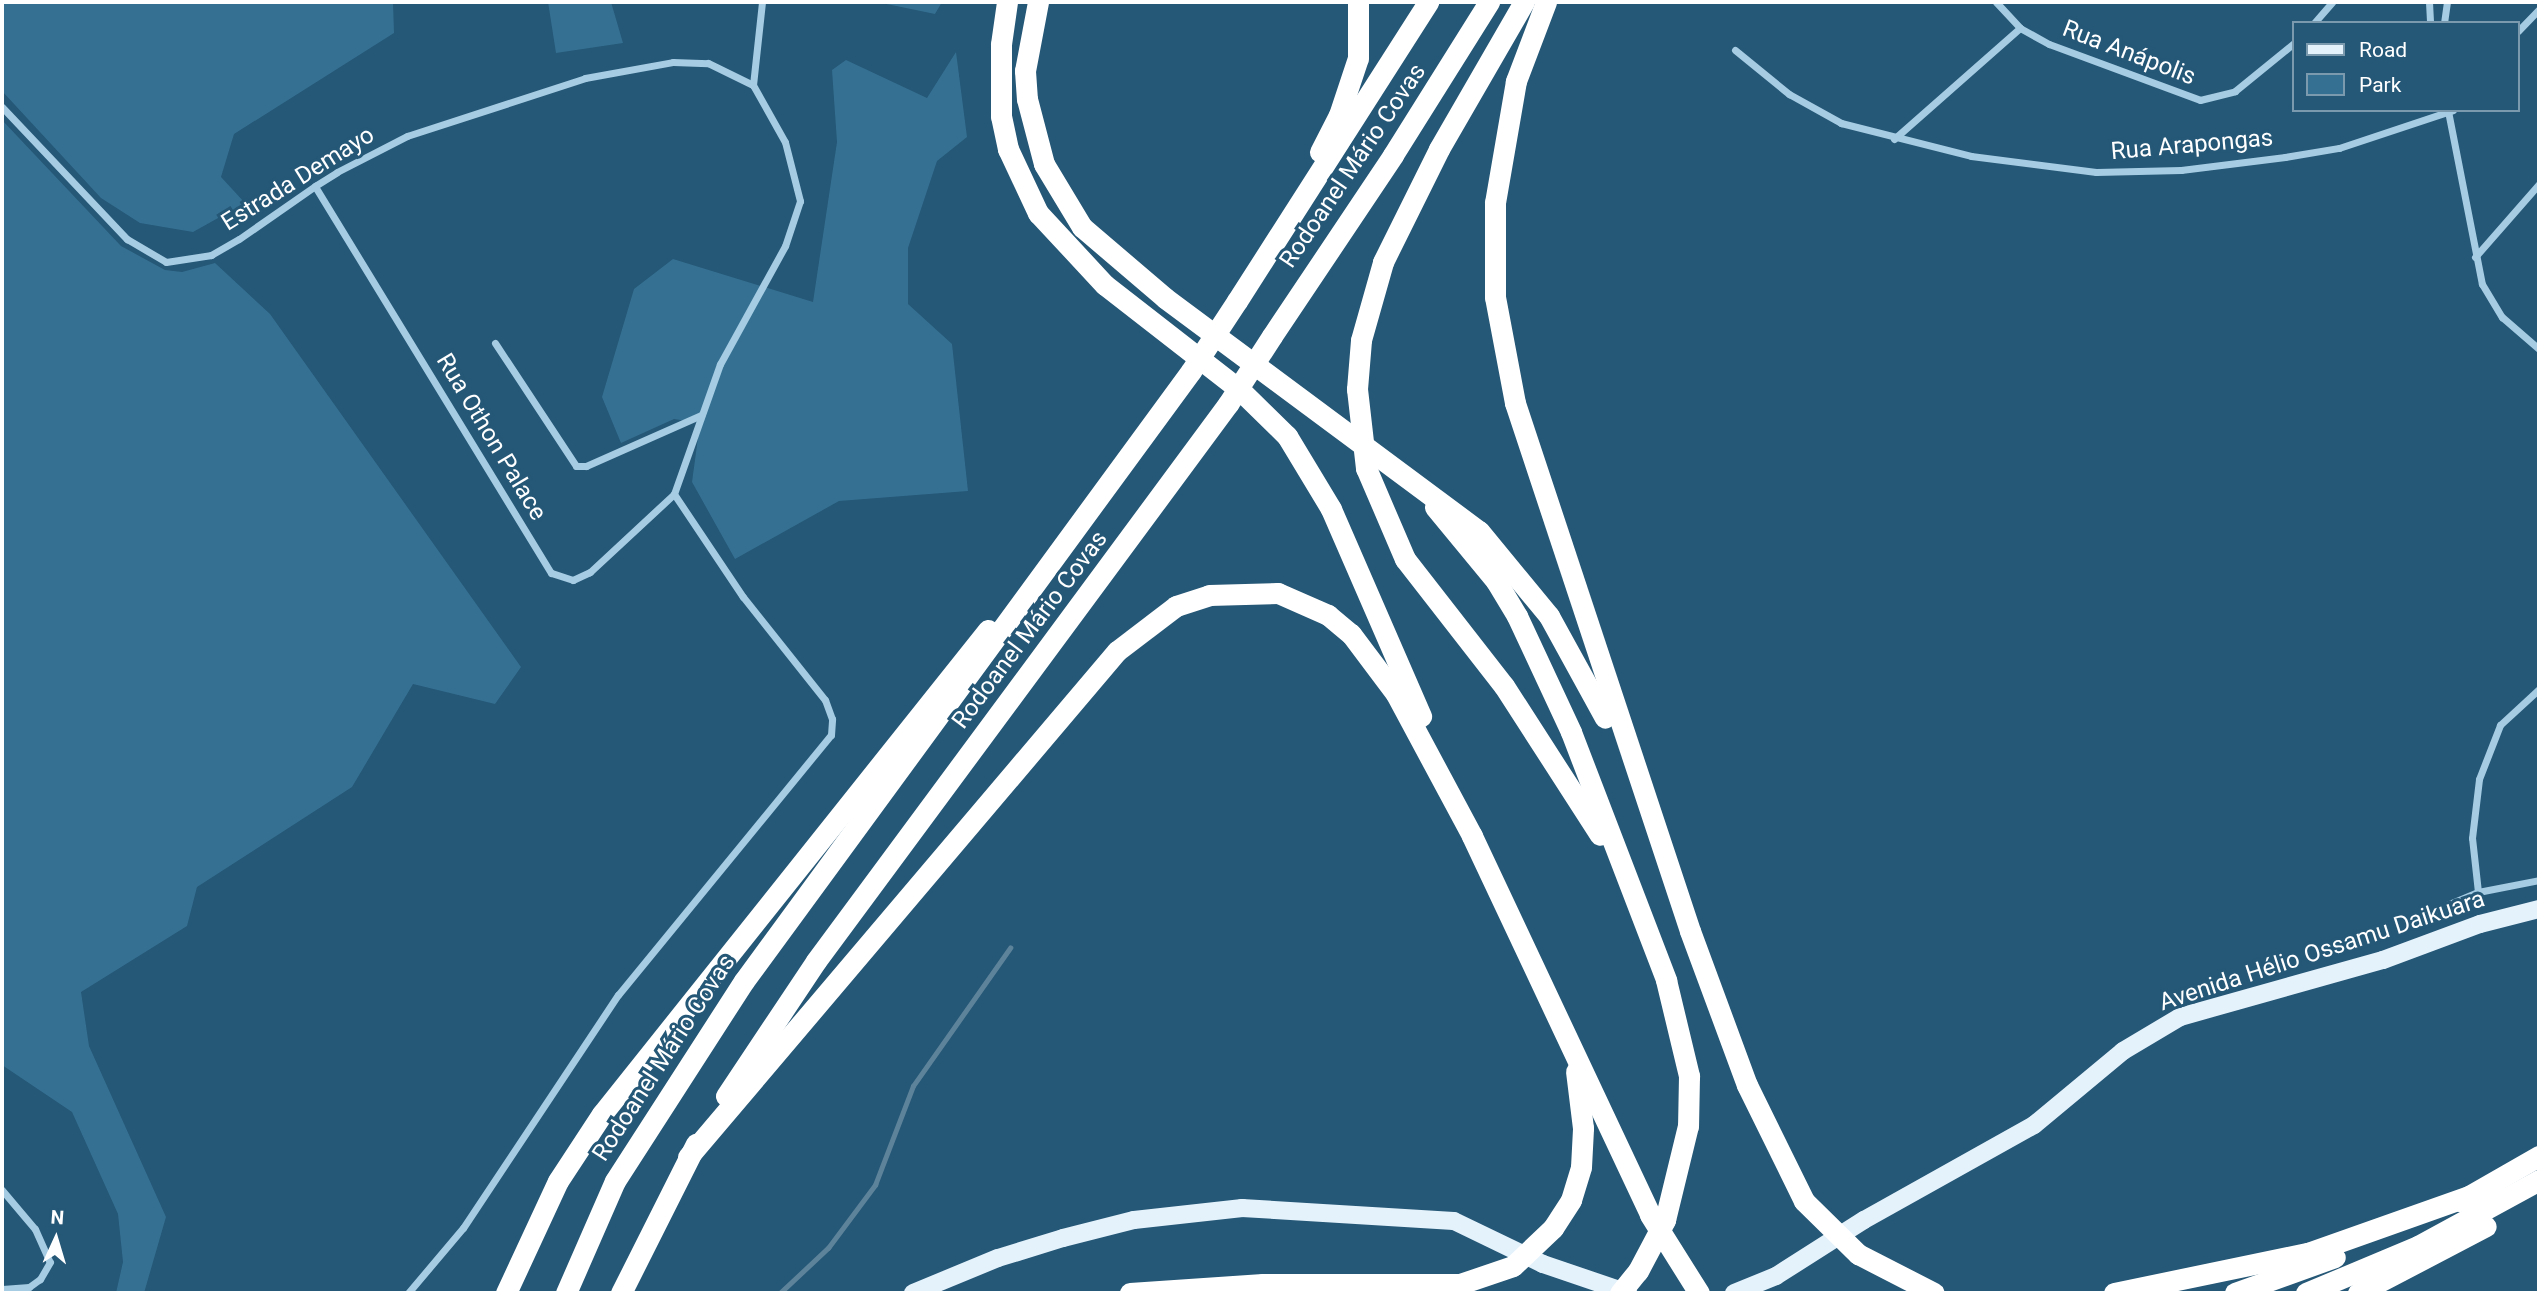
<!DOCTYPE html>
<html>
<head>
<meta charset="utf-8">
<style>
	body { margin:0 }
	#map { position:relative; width:2541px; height:1295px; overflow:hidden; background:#255776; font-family:Roboto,sans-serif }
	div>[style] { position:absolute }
	.green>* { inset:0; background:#357092 }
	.stream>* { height:4.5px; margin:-2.25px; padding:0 2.25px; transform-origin:2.25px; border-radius:2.25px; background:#5d839a }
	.minor>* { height:7px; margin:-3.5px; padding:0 3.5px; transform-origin:3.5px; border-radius:3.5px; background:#a5cce3 }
	.primary>* { height:18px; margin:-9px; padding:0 9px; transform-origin:9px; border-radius:9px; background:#e4f2fc }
	.motorway>* { height:21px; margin:-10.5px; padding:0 10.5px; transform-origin:10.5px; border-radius:10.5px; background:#fff }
	.motorway-bridge>* { height:21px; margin:-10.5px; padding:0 10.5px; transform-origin:10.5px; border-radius:10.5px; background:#fff }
	span { translate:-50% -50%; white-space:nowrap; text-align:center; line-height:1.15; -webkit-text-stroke:6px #255776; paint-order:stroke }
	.street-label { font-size:24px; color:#fff }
	.frame { position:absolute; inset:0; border:4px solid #fff; pointer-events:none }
	.legend { position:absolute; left:2292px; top:21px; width:228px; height:91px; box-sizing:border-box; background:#255776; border:2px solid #7c9aad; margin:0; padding:9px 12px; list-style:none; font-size:21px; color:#fff }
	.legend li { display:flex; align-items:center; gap:14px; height:35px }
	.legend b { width:35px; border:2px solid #7c9aad }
	.north { position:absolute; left:21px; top:1204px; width:70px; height:70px; -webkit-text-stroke:5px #255776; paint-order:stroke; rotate:4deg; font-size:19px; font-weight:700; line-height:28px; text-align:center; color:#fff }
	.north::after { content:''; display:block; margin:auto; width:24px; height:32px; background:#fff; clip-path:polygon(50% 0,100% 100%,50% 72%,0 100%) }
</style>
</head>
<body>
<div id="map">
	<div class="green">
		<i style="clip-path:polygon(2px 2px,393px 2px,394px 33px,234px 134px,221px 177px,245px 203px,193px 232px,140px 223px,101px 198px,2px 91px)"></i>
		<i style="clip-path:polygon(548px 2px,611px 2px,623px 43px,556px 53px)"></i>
		<i style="clip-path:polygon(877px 2px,942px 2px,935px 14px)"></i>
		<i style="clip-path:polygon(956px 52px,967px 137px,937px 161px,908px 248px,908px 304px,952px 344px,968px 491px,839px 501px,735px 559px,692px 482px,700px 423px,674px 419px,621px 443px,602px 397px,634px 289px,673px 259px,813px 302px,837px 142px,832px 70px,846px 60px,927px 98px)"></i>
		<i style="clip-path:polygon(2px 120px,121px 246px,165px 270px,182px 272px,215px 263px,270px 314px,521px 667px,495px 704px,413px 684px,352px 787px,197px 887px,187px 926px,81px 992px,89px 1046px,166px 1217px,144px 1293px,116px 1293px,123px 1262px,118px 1214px,72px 1112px,2px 1065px)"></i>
	</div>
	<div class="stream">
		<i style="left:780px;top:1293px;width:66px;rotate:-43.2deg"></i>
		<i style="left:828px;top:1248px;width:79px;rotate:-53.3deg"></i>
		<i style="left:875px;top:1185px;width:106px;rotate:-69deg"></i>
		<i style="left:913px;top:1086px;width:169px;rotate:-54.9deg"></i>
	</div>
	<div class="minor">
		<i style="left:1996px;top:2px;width:35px;rotate:47deg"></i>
		<i style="left:2429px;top:2px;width:21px;rotate:87deg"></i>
		<i style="left:2314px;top:23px;width:28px;rotate:-49deg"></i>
		<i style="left:2444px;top:23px;width:21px;rotate:-82deg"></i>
		<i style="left:2518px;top:31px;width:30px;rotate:-46deg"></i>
		<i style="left:1735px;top:50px;width:70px;rotate:39.2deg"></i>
		<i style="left:1789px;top:94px;width:60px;rotate:29.1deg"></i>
		<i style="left:1841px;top:123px;width:134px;rotate:14.2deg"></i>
		<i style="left:1971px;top:156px;width:126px;rotate:7.3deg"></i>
		<i style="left:2096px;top:172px;width:85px;rotate:-1.3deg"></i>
		<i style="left:2181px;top:170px;width:105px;rotate:-7.1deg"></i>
		<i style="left:2285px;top:157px;width:55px;rotate:-9.5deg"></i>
		<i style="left:2339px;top:148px;width:120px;rotate:-18.4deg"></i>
		<i style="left:753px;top:85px;width:83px;rotate:-83.8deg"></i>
		<i style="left:2px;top:107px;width:182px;rotate:46.6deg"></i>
		<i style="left:127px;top:239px;width:45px;rotate:30.5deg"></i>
		<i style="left:166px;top:262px;width:46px;rotate:-8.8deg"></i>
		<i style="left:211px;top:255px;width:32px;rotate:-30deg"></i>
		<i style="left:239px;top:239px;width:93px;rotate:-34.9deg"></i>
		<i style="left:315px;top:186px;width:26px;rotate:-32deg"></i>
		<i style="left:337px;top:172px;width:79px;rotate:-27.2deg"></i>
		<i style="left:407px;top:136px;width:187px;rotate:-18deg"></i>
		<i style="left:585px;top:78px;width:89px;rotate:-10.3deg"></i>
		<i style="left:673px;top:62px;width:35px;rotate:2deg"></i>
		<i style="left:708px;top:63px;width:50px;rotate:26.1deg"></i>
		<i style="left:753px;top:85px;width:65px;rotate:60.7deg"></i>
		<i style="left:785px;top:142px;width:61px;rotate:75.7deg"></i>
		<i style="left:800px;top:201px;width:47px;rotate:108.4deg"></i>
		<i style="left:785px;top:246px;width:135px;rotate:118.8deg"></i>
		<i style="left:720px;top:364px;width:138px;rotate:109.5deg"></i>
		<i style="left:674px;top:494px;width:115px;rotate:137.1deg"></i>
		<i style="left:590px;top:572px;width:19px;rotate:155deg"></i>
		<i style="left:573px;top:580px;width:23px;rotate:-162deg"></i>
		<i style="left:551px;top:573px;width:453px;rotate:-121.4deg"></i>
		<i style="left:2448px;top:111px;width:176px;rotate:78.9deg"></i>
		<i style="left:2482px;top:284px;width:39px;rotate:59deg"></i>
		<i style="left:2502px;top:317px;width:49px;rotate:40.9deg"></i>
		<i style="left:1894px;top:139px;width:168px;rotate:-41.4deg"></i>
		<i style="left:2020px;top:28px;width:33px;rotate:29deg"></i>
		<i style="left:2049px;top:44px;width:161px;rotate:20.3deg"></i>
		<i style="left:2200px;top:100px;width:36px;rotate:-14deg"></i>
		<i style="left:2235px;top:91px;width:76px;rotate:-39.1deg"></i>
		<i style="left:2475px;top:257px;width:97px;rotate:-48.8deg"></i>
		<i style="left:495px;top:343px;width:147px;rotate:56.6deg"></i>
		<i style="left:576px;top:466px;width:10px"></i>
		<i style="left:586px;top:466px;width:126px;rotate:-23.9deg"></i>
		<i style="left:2478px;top:892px;width:54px;rotate:-96.3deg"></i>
		<i style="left:2472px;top:838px;width:59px;rotate:-83.2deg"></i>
		<i style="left:2479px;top:779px;width:58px;rotate:-68.7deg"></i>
		<i style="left:2500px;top:725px;width:53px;rotate:-42.7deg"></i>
		<i style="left:2411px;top:920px;width:73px;rotate:-22.7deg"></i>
		<i style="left:2478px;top:892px;width:62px;rotate:-11.1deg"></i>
		<i style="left:2px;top:1190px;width:51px;rotate:49.8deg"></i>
		<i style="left:35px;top:1229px;width:36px;rotate:66deg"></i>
		<i style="left:50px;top:1262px;width:20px;rotate:120deg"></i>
		<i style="left:40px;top:1279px;width:14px;rotate:144deg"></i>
		<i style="left:29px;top:1287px;width:27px;rotate:176deg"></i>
		<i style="left:408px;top:1293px;width:85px;rotate:-49.8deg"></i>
		<i style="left:463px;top:1228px;width:280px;rotate:-56.4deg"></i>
		<i style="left:618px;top:995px;width:336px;rotate:-50.7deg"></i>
		<i style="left:831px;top:735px;width:16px;rotate:-86deg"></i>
		<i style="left:832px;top:719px;width:20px;rotate:-110deg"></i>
		<i style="left:825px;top:700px;width:132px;rotate:-128.5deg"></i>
		<i style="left:743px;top:597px;width:124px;rotate:-123.8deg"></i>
	</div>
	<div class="primary">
		<i style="left:913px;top:1293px;width:92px;rotate:-22.4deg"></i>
		<i style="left:998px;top:1258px;width:68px;rotate:-17.1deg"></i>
		<i style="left:1063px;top:1238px;width:73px;rotate:-14.2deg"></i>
		<i style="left:1134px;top:1220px;width:109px;rotate:-6.3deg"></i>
		<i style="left:1242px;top:1208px;width:212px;rotate:3.5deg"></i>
		<i style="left:1454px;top:1221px;width:99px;rotate:25.8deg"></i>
		<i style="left:1543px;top:1264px;width:90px;rotate:18.8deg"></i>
		<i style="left:1734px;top:1293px;width:45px;rotate:-22deg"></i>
		<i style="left:1776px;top:1276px;width:104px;rotate:-32.5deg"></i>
		<i style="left:1864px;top:1220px;width:195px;rotate:-29.2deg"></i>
		<i style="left:2034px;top:1125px;width:116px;rotate:-39.7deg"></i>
		<i style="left:2123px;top:1051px;width:66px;rotate:-30.8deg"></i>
		<i style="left:2180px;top:1017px;width:211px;rotate:-15.7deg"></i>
		<i style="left:2383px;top:960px;width:103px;rotate:-20.4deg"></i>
		<i style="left:2480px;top:924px;width:61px;rotate:-14.3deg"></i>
	</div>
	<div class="motorway">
		<i style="left:1007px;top:2px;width:42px;rotate:98.1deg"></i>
		<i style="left:1001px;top:44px;width:72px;rotate:90deg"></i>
		<i style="left:1001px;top:116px;width:34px;rotate:78deg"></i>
		<i style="left:1008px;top:149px;width:71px;rotate:64.9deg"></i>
		<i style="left:1038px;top:213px;width:98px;rotate:47.1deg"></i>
		<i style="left:1105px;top:285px;width:171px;rotate:37.9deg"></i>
		<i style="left:1240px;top:390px;width:66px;rotate:44.4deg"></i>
		<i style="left:1287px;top:436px;width:85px;rotate:58.9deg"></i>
		<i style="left:1331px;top:509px;width:226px;rotate:66.5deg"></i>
		<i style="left:1038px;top:2px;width:70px;rotate:100.7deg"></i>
		<i style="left:1025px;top:71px;width:28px;rotate:86deg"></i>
		<i style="left:1027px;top:99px;width:67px;rotate:75.3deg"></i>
		<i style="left:1044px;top:164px;width:74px;rotate:58.9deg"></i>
		<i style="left:1082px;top:227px;width:109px;rotate:40.5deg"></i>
		<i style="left:1165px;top:298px;width:391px;rotate:36.6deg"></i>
		<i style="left:1479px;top:531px;width:110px;rotate:50.5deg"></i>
		<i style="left:1549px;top:616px;width:116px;rotate:61.2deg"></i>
		<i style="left:1546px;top:2px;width:85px;rotate:110.8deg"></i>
		<i style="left:1516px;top:81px;width:123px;rotate:99.8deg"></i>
		<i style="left:1495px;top:202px;width:95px;rotate:90deg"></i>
		<i style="left:1495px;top:297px;width:108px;rotate:79.3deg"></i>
		<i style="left:1515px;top:403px;width:556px;rotate:71.66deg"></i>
		<i style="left:1690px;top:931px;width:164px;rotate:69.7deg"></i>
		<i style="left:1747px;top:1085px;width:129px;rotate:63.8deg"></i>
		<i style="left:1320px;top:152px;width:42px;rotate:-62.8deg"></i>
		<i style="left:1339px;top:115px;width:60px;rotate:-71.6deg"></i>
		<i style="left:1358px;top:58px;width:56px;rotate:-90deg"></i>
		<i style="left:1237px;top:301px;width:355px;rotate:-57.4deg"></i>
		<i style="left:1272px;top:336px;width:218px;rotate:-56.2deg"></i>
		<i style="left:1393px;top:155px;width:181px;rotate:-57.9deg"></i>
		<i style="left:1357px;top:389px;width:49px;rotate:-85.3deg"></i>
		<i style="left:1361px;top:340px;width:81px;rotate:-74.2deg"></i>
		<i style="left:1383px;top:262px;width:126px;rotate:-63.6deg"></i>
		<i style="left:1439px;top:149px;width:170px;rotate:-60deg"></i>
		<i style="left:1366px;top:468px;width:99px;rotate:66.8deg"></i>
		<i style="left:1405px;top:559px;width:161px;rotate:52.1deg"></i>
		<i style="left:1504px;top:686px;width:177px;rotate:57.2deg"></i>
		<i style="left:1435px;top:507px;width:96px;rotate:50.5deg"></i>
		<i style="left:1496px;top:581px;width:41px;rotate:59deg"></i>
		<i style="left:1517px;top:616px;width:128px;rotate:65deg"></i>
		<i style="left:1571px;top:732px;width:266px;rotate:69deg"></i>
		<i style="left:1666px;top:980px;width:99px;rotate:76.5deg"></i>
		<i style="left:1689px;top:1076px;width:50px;rotate:91.1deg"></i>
		<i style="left:726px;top:1096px;width:162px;rotate:-56.3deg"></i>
		<i style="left:816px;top:961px;width:693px;rotate:-53.51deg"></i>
		<i style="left:688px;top:1157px;width:663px;rotate:-49.71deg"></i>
		<i style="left:1117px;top:651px;width:74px;rotate:-37.3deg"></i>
		<i style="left:1176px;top:606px;width:35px;rotate:-18deg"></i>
		<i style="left:1209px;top:595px;width:69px;rotate:-1.7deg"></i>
		<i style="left:1278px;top:593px;width:55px;rotate:23.7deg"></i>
		<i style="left:1328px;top:615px;width:30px;rotate:40deg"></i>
		<i style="left:1351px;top:634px;width:75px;rotate:53.1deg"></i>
		<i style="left:1396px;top:694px;width:161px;rotate:61.8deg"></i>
		<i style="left:1472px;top:836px;width:419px;rotate:64.8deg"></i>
		<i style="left:1650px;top:1215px;width:92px;rotate:57.9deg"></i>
		<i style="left:2460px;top:1201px;width:91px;rotate:-29.7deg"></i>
		<i style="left:1553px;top:1228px;width:33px;rotate:-57deg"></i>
		<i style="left:1571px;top:1200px;width:34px;rotate:-73deg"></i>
		<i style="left:1581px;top:1167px;width:39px;rotate:-87deg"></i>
		<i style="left:1583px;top:1128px;width:57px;rotate:-97deg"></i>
		<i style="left:1858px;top:1254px;width:85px;rotate:27.2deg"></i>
		<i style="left:506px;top:1293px;width:123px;rotate:-65.1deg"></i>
		<i style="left:558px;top:1181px;width:80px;rotate:-56.7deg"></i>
		<i style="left:602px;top:1114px;width:619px;rotate:-51.43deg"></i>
		<i style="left:566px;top:1293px;width:122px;rotate:-66.4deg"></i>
		<i style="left:615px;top:1181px;width:238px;rotate:-57.2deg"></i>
		<i style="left:744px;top:981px;width:756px;rotate:-53.77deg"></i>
		<i style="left:621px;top:1293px;width:167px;rotate:-63.3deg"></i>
		<i style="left:1130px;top:1293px;width:133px;rotate:-3.9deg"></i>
		<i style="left:1263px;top:1284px;width:197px"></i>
		<i style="left:1460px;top:1284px;width:56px;rotate:-18.8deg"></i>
		<i style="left:2114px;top:1293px;width:198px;rotate:-11.7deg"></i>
		<i style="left:2308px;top:1253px;width:174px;rotate:-19.5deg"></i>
		<i style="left:2235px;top:1293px;width:106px;rotate:-19.8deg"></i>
		<i style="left:2306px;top:1293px;width:121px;rotate:-22.8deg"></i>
		<i style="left:2418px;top:1246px;width:138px;rotate:-28.6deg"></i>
		<i style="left:2358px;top:1293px;width:144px;rotate:-27.6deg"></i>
	</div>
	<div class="motorway-bridge">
		<i style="left:1191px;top:371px;width:84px;rotate:-56.7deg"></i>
		<i style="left:1357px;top:389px;width:80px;rotate:83.5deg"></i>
		<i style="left:1228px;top:404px;width:81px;rotate:-57.1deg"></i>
		<i style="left:1804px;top:1201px;width:76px;rotate:44.5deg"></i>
		<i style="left:1513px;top:1266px;width:55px;rotate:-43.5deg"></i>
		<i style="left:1620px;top:1293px;width:28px;rotate:-51deg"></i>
		<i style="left:1638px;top:1271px;width:58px;rotate:-62.1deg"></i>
		<i style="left:1665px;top:1220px;width:97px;rotate:-76.3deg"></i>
	</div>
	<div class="street-label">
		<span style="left:2129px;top:53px;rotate:21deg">Rua Anápolis</span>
		<span style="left:2192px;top:145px;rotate:-5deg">Rua Arapongas</span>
		<span style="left:1353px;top:166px;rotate:-56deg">Rodoanel Mário Covas</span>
		<span style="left:298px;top:179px;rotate:-32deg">Estrada Demayo</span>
		<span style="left:491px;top:437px;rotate:59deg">Rua Othon Palace</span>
		<span style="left:1030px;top:630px;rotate:-53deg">Rodoanel Mário Covas</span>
		<span style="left:2322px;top:951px;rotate:-18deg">Avenida Hélio Ossamu Daikuara</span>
		<span style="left:664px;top:1058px;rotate:-57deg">Rodoanel Mário Covas</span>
	</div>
	<div class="frame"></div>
	<ul class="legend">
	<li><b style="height:9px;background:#e4f2fc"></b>Road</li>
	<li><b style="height:19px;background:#357092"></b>Park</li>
	</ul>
	<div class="north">N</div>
</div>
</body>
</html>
